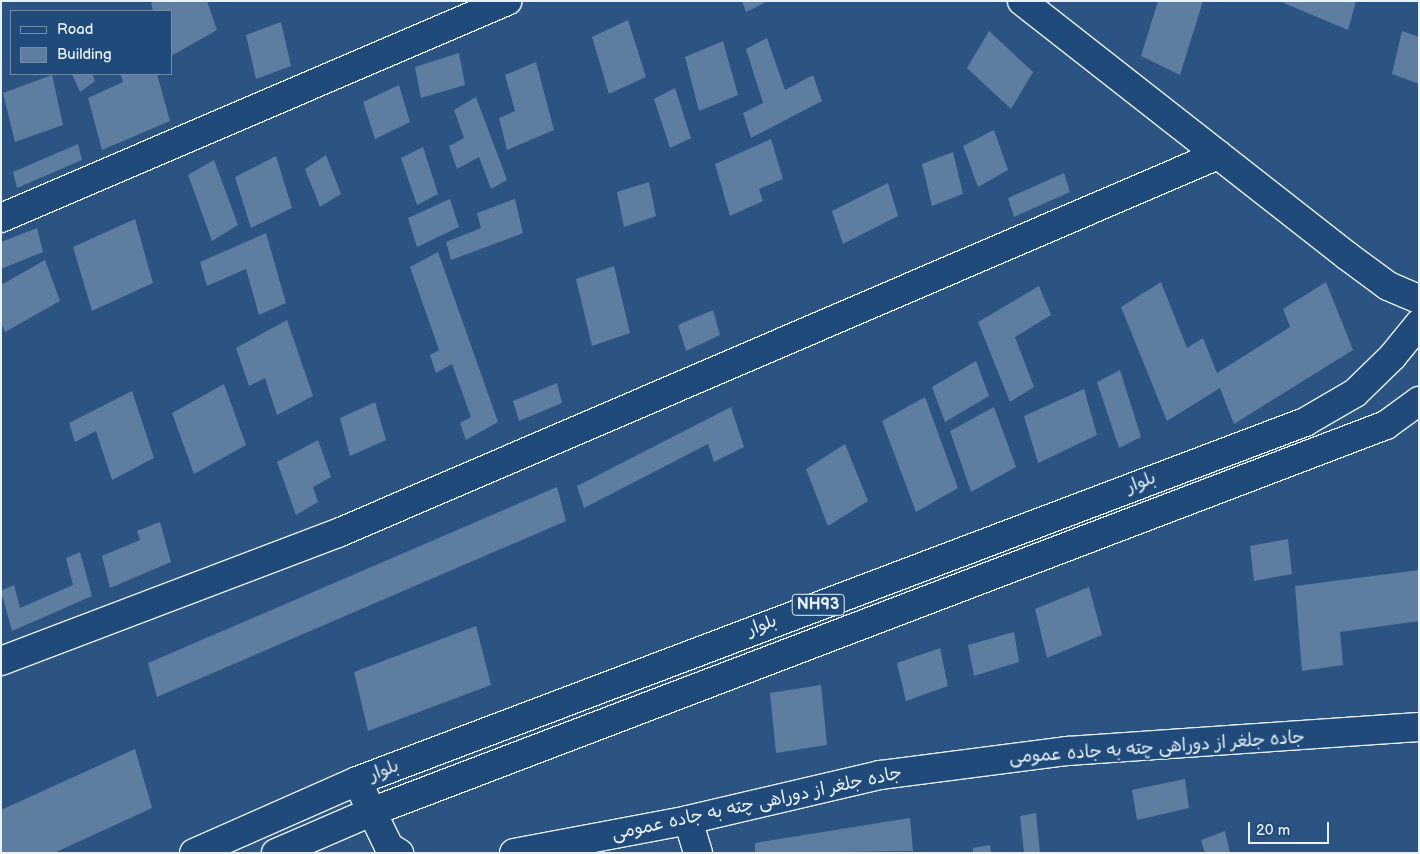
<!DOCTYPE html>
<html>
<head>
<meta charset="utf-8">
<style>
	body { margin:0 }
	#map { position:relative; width:1420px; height:854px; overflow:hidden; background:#2b5482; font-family:"Balsamiq Sans","Playpen Sans Arabic",sans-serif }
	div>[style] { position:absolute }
	.building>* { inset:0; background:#5d7da1 }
	.roads { filter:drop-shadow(1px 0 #e8f1f8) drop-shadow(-1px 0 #e8f1f8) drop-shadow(0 1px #e8f1f8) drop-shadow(0 -1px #e8f1f8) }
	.minor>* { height:28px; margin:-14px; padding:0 14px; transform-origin:14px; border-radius:14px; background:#1f4a7a }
	.major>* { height:28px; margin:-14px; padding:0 14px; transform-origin:14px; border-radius:14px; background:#1f4a7a }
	span { translate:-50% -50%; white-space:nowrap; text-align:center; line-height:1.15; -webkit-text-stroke:4px #1f4a7a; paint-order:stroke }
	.shield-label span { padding:1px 4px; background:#1f4a7a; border:1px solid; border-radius:4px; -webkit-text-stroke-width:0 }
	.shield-label { font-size:16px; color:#e8f1f8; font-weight:700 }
	.street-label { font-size:18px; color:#e8f1f8 }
	.frame { position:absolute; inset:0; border:2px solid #e8f1f8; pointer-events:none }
	.legend { position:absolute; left:10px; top:10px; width:162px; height:65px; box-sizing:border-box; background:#1f4a7a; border:1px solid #6f8dac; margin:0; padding:6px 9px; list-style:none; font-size:15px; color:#e8f1f8 }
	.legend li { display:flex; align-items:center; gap:10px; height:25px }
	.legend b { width:25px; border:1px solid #6f8dac }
	.scale { position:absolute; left:1248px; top:822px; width:81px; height:22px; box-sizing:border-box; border:2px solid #e8f1f8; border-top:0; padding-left:6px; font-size:15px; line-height:18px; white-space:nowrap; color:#e8f1f8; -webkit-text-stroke:4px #1f4a7a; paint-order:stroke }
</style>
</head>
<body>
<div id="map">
	<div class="building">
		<i style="clip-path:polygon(155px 1px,207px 1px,217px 30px,171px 56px,171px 11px,153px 11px,151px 3px)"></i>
		<i style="clip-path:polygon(742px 1px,768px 1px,746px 12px)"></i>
		<i style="clip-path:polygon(1158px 1px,1203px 1px,1180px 75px,1141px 56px)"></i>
		<i style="clip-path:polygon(1279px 1px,1356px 1px,1348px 30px)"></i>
		<i style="clip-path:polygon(628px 20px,646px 77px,609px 94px,592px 37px)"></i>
		<i style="clip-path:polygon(281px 22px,291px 66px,256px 79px,246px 35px)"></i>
		<i style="clip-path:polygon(989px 31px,1033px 72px,1011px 109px,967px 68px)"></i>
		<i style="clip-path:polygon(1402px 31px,1419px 37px,1419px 84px,1392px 74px)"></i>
		<i style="clip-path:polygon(767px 38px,785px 90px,813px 75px,822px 101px,751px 138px,743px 113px,763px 103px,746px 49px)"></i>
		<i style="clip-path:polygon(723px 41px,738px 95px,699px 111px,685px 57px)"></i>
		<i style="clip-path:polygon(459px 53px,465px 85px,421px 98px,415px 67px)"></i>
		<i style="clip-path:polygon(536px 62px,554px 130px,507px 150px,499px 118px,515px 111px,505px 75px)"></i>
		<i style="clip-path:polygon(72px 74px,92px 74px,95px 81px,80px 92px)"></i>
		<i style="clip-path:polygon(124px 74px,157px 74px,170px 121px,102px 150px,88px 98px,123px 82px,121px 75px)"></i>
		<i style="clip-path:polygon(52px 75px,63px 125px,15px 142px,3px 93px)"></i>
		<i style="clip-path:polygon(399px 85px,410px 122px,375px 139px,363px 102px)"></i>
		<i style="clip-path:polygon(675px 88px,691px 138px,670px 148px,654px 99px)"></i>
		<i style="clip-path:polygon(476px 97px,507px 180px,491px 189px,479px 157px,457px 169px,449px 146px,464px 138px,454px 110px)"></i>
		<i style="clip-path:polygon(994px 130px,1008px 170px,978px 187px,963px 146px)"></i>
		<i style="clip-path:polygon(771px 139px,783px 179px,759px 189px,763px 201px,730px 216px,715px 164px)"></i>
		<i style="clip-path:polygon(78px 144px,82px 160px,17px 188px,13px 172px)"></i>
		<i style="clip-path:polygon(423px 147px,438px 194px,417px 205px,401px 158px)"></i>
		<i style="clip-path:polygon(953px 152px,963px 194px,932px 206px,922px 164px)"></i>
		<i style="clip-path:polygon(326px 155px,341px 194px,320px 207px,305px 169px)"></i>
		<i style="clip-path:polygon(276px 156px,292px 208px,251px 228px,235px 177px)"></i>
		<i style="clip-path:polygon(214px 160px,238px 225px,212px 241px,188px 175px)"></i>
		<i style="clip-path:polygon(1064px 173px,1070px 192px,1014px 217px,1008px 198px)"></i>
		<i style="clip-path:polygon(649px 182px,656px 216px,624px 227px,617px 192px)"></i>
		<i style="clip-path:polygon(888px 183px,898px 216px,843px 244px,832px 211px)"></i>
		<i style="clip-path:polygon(450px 199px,459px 227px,417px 247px,408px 218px)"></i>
		<i style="clip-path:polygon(515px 199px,523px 233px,451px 260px,446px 242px,481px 228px,477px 213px)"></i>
		<i style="clip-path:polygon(135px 219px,153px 283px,92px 311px,73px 247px)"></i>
		<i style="clip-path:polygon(37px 228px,43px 252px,1px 269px,1px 242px)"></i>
		<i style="clip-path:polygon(266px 233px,286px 303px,259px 315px,246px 269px,207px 286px,200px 262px)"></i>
		<i style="clip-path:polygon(438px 252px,498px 422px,466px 440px,460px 423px,471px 417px,452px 364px,436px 373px,430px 355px,439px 350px,410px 267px)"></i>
		<i style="clip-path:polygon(45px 260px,60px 301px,5px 332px,1px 323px,1px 285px)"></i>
		<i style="clip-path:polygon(614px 266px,630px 333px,592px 346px,576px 279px)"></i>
		<i style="clip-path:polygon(1161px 282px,1187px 348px,1203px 338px,1217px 373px,1290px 327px,1283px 309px,1326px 282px,1353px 350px,1234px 424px,1220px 388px,1167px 421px,1121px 307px)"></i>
		<i style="clip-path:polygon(1039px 286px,1051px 315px,1015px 337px,1034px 387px,1010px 402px,978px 322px)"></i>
		<i style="clip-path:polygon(713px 310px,720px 335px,686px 351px,678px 325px)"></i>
		<i style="clip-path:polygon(287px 320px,313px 396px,277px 415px,265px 378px,249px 386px,236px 348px)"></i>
		<i style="clip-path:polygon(976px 361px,989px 396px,945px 422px,932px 387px)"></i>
		<i style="clip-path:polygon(1120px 370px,1141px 437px,1119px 448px,1097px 382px)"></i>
		<i style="clip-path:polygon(557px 383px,562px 403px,519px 421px,513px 401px)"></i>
		<i style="clip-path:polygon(224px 384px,246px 445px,194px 474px,172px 413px)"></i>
		<i style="clip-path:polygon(1084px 389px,1097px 435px,1038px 463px,1024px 416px)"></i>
		<i style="clip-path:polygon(132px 391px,154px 458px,112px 480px,96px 431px,75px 442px,69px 423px)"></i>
		<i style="clip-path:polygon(925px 397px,958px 488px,916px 512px,882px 421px)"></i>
		<i style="clip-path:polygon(375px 402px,386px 440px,350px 456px,340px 418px)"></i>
		<i style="clip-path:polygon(731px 407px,744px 447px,714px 462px,708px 444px,584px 508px,577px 486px)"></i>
		<i style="clip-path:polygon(994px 407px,1016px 467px,971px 492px,950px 431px)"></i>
		<i style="clip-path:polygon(318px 440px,331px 477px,313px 487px,318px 502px,296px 515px,277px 462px)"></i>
		<i style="clip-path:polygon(845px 444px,868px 501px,828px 526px,806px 469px)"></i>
		<i style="clip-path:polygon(557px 487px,566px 521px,157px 697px,148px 663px)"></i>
		<i style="clip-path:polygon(160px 522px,171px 562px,110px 588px,102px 556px,140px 540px,137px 531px)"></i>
		<i style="clip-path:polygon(1288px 539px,1292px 574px,1254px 581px,1250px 546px)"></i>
		<i style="clip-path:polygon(80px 552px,92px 596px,12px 631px,1px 591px,14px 585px,20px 608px,73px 585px,66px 558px)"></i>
		<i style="clip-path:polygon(1419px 570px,1419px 621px,1340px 632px,1343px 665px,1302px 671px,1295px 586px)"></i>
		<i style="clip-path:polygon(1089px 587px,1102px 635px,1047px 658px,1035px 609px)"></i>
		<i style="clip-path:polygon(476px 626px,491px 685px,368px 731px,354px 672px)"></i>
		<i style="clip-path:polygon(1014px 632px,1019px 662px,974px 676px,968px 645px)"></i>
		<i style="clip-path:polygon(940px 648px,948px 686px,906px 701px,897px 663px)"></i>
		<i style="clip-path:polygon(821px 685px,827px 745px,776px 753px,770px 693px)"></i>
		<i style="clip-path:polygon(135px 749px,152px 808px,54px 853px,1px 853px,1px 810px)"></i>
		<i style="clip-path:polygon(1185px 779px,1189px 808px,1137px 820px,1132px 790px)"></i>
		<i style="clip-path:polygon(1036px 813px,1040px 853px,1024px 853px,1020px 816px)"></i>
		<i style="clip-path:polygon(910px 818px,913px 851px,755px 853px,755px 843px)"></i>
		<i style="clip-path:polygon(1225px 831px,1230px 853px,1205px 853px,1201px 840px)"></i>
		<i style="clip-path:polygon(990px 845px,991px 853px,973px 853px,973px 848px)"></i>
	</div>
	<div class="roads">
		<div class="minor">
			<i style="left:1022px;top:1px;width:412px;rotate:38.1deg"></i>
			<i style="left:1346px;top:255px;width:52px;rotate:36.4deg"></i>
			<i style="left:1388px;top:286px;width:34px;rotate:23deg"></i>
			<i style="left:1px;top:218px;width:551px;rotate:-23.21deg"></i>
			<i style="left:1px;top:661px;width:360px;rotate:-20.8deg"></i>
			<i style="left:338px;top:533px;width:958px;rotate:-23.25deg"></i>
			<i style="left:357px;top:781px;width:73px;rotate:64.1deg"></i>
			<i style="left:389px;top:847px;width:12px;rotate:31deg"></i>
			<i style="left:688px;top:820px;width:34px;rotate:73deg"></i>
			<i style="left:514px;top:853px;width:177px;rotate:-10.7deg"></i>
			<i style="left:688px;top:820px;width:197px;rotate:-13.2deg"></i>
			<i style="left:880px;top:775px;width:189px;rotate:-7.3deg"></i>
			<i style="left:1067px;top:751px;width:353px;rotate:-3.9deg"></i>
		</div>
		<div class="major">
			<i style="left:194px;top:853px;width:178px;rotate:-23.8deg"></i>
			<i style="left:357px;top:781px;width:1014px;rotate:-20.74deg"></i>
			<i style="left:1305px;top:422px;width:58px;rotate:-30.1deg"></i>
			<i style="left:1355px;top:393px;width:52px;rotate:-44.2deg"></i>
			<i style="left:1392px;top:357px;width:43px;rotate:-50.7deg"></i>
			<i style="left:276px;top:853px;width:103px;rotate:-23.3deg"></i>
			<i style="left:371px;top:812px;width:1086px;rotate:-20.87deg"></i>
			<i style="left:1386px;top:425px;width:41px;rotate:-36deg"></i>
		</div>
	</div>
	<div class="shield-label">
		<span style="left:818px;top:605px">NH93</span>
	</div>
	<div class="street-label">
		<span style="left:1141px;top:483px;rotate:-21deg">بلوار</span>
		<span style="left:762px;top:626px;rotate:-21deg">بلوار</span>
		<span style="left:1157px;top:748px;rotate:-4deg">جاده جلغر از دوراهی چته به جاده عمومی</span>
		<span style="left:384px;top:771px;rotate:-21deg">بلوار</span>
		<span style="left:757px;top:804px;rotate:-12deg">جاده جلغر از دوراهی چته به جاده عمومی</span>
	</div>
	<div class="frame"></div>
	<ul class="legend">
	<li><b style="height:6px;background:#1f4a7a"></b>Road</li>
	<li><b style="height:14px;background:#5d7da1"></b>Building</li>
	</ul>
	<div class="scale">20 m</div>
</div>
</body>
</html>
